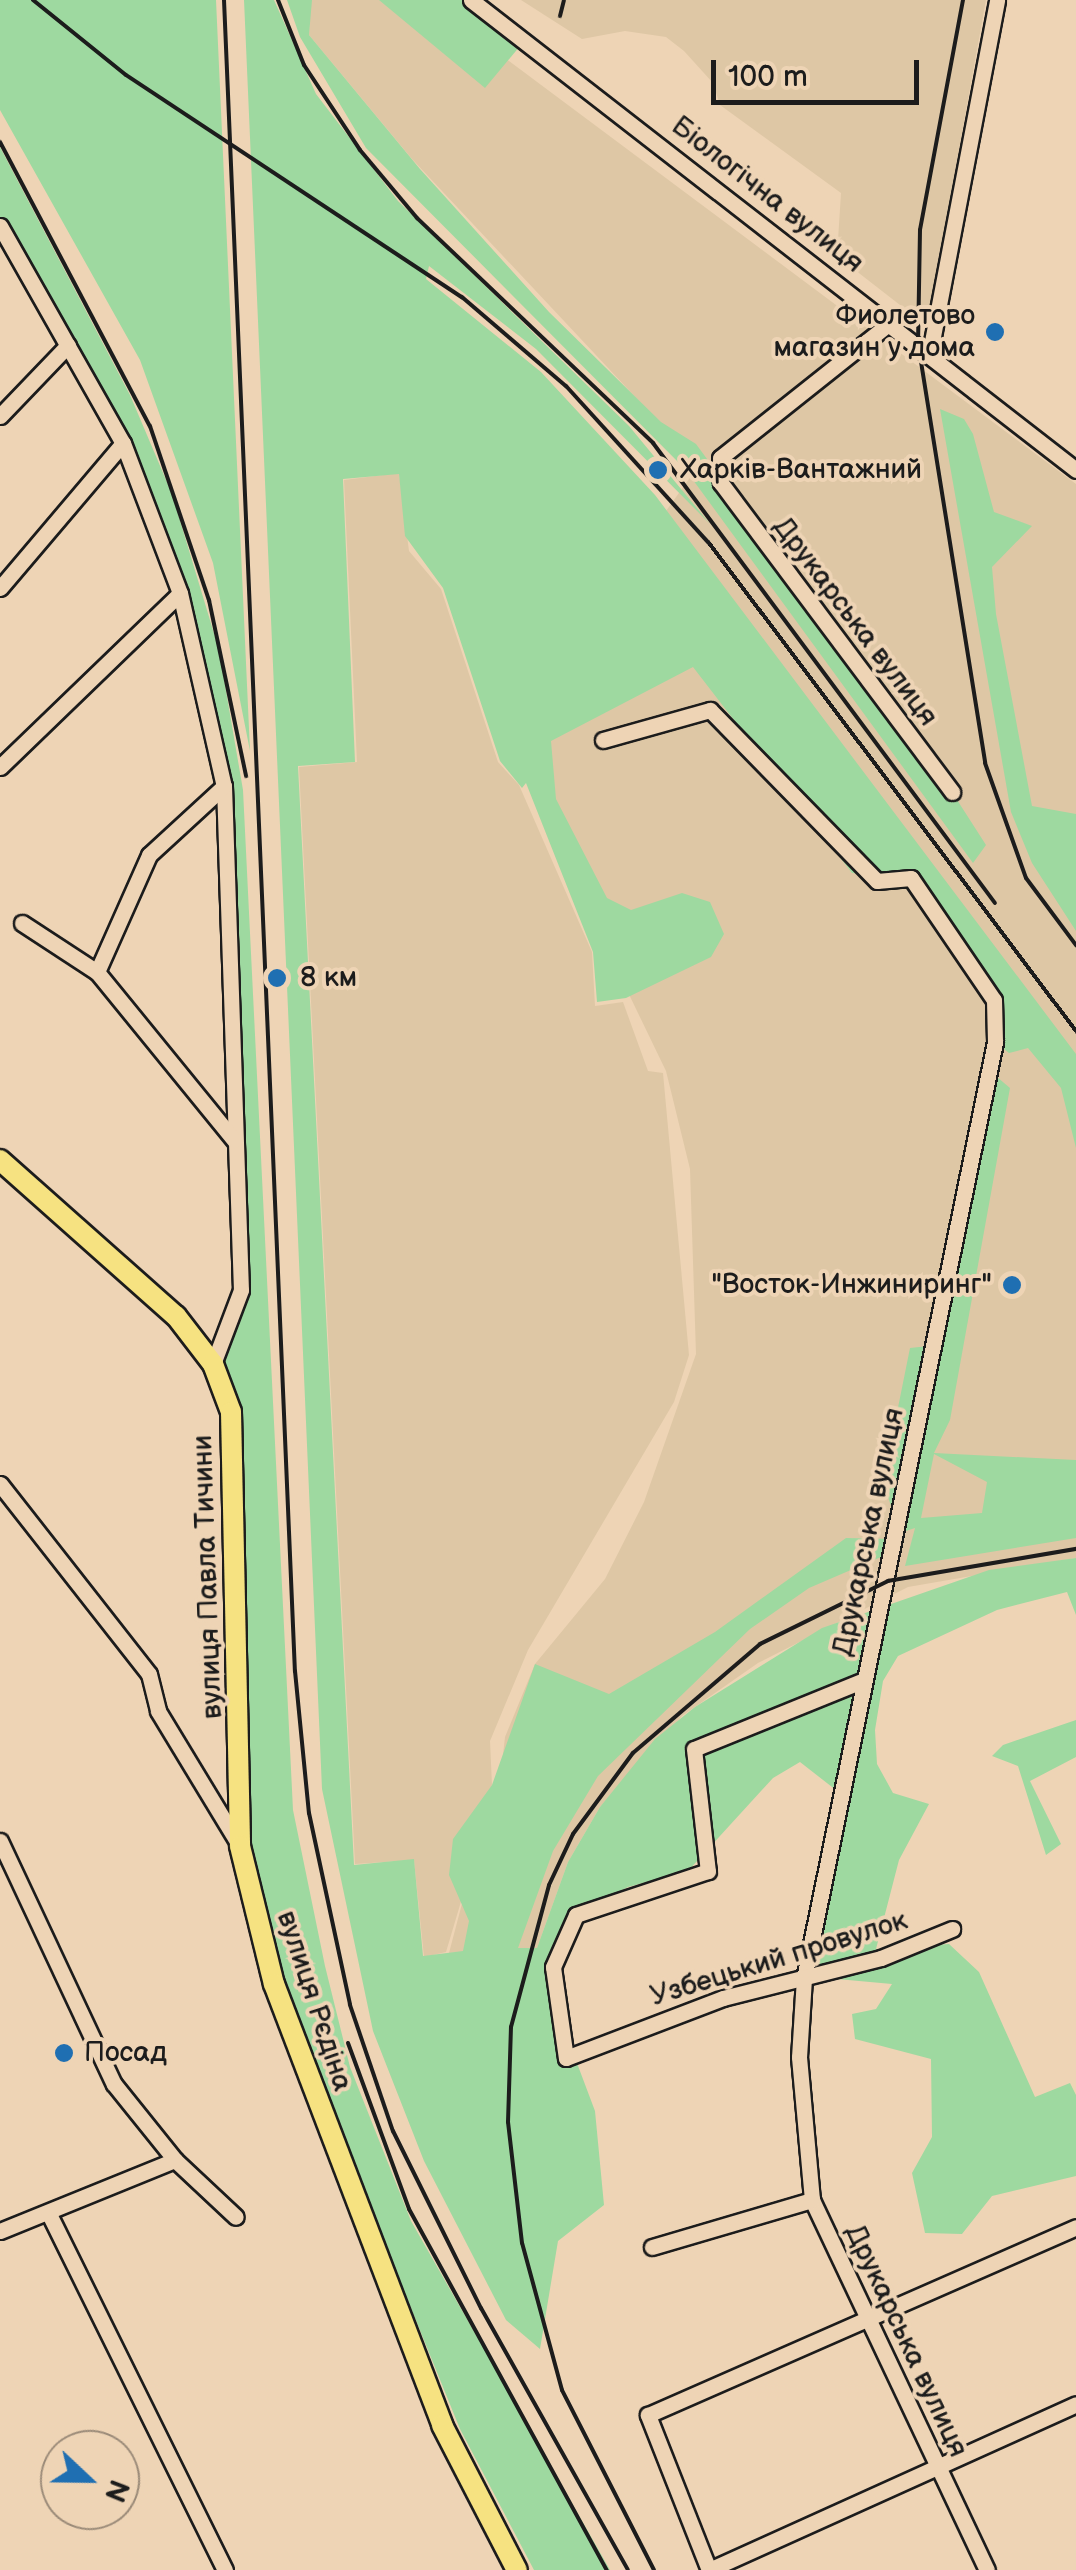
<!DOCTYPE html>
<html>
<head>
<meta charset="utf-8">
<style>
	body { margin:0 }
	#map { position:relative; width:1076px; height:2570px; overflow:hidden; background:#eed4b5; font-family:"Balsamiq Sans",sans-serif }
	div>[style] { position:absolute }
	.built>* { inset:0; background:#dec7a5 }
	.green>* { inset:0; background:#9ed9a0 }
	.roads { filter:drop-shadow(2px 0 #1c1c1c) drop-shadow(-2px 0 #1c1c1c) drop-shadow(0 2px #1c1c1c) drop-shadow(0 -2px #1c1c1c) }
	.minor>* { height:15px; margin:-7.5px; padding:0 7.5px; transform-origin:7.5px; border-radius:7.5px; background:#eed4b5 }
	.major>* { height:20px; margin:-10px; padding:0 10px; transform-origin:10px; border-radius:10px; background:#f6e281 }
	.rail>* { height:4px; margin:-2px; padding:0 2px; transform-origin:2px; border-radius:2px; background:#1c1c1c }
	.dots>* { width:28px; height:28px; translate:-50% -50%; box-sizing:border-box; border:5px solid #eed4b5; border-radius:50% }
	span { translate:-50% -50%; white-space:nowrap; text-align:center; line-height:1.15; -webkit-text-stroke:8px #eed4b5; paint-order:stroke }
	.street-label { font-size:28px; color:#1c1c1c }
	.poi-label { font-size:28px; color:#1c1c1c }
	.right { translate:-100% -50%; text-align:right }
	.left { translate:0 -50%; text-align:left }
	.north { position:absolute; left:40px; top:2430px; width:100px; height:100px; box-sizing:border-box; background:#eed4b5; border:2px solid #9a8a78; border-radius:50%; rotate:112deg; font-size:28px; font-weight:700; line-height:40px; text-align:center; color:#1c1c1c }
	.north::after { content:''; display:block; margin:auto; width:35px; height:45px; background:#1f6fb2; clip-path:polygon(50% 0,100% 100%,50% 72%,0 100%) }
	.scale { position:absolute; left:711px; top:60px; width:208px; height:45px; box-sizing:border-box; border:5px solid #1c1c1c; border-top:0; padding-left:12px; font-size:30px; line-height:35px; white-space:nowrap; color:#1c1c1c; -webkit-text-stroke:8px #eed4b5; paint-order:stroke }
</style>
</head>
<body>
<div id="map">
	<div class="built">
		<i style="clip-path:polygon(310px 0,413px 0,458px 23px,1076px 484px,1076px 1558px,908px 1587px,758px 1663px,682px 1716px,600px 1807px,568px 1862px,537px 1948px,449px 1953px,474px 1858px,446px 1952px,424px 1957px,414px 1860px,355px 1864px,299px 767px,357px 762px,344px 480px,399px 473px,409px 551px,441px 589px,498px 762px,519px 785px,592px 952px,595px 1006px,623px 1002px,648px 1071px,663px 1073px,689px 1355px,674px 1402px,528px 1650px,490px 1741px,492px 1785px,476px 1814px,500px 1782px,505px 1737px,535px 1664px,605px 1579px,644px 1502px,696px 1354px,690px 1169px,666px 1071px,523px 775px,577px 635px,699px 465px,412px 159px,309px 35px)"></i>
		<i style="clip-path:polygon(521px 0,986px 0,927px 326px,837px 256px,841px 193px,720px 105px,713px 83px,684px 51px,666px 37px,625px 31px,582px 39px)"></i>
	</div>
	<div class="green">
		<i style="clip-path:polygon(0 0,216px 0,250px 751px,213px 563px,140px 360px,0 110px)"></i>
		<i style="clip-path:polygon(244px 0,274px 0,316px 94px,398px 201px,629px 426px,710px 524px,536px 349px,429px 266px,426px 279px,541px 372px,655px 495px,1076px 1054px,1076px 1148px,1061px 1088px,1028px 1048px,1009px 1053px,995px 1042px,998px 1018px,911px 878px,852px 873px,693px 667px,551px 741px,556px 799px,607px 898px,631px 910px,682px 893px,710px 902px,724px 934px,711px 957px,626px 998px,597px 1002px,593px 952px,526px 783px,522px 788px,500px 761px,443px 588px,405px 536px,399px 474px,343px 479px,355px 762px,298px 766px,354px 1865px,414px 1859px,423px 1956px,463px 1951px,469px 1921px,449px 1875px,453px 1839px,492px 1785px,535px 1664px,609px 1694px,715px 1632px,846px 1538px,894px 1539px,888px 1554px,809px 1588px,750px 1629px,598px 1776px,553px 1851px,518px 1948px,537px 1948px,568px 1862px,600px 1807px,655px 1739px,695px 1707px,822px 1628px,989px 1570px,1076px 1558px,1076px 1615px,1067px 1592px,997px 1610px,898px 1656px,883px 1681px,875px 1730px,877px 1764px,893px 1793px,929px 1804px,899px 1860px,876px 1949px,949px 1944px,979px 1972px,1035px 2097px,1070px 2083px,1076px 2095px,1076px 2176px,992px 2196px,962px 2234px,925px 2233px,912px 2173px,932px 2137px,931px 2059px,855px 2039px,852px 2014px,876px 2009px,892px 1984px,826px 1978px,808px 1961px,841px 1794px,800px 1762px,773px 1778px,688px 1871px,628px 1887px,576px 1915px,563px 1947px,560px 2018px,595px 2111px,604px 2205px,558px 2241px,540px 2349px,506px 2320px,424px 2161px,373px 2031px,322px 1789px)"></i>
		<i style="clip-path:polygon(287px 0,312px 0,309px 35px,420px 169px,549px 312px,661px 422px,696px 444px,952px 792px,986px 845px,973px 863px,685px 469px,366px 148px,300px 37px)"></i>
		<i style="clip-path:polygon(379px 0,475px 0,525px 40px,485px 88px)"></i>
		<i style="clip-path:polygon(0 147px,130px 395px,172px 494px,219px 650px,243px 790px,293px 1810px,325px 1966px,350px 2067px,411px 2221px,610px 2570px,534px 2570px,460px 2429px,303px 2042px,245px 1847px,231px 1413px,213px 1364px,241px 1290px,222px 788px,180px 593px,123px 443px,0 218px)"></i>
		<i style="clip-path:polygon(940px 409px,964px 419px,973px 434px,994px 512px,1032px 526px,992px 567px,996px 614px,1032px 806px,1076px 814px,1076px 931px,1032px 863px,1011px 812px)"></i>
		<i style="clip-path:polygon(evenodd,997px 1077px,1010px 1088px,950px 1420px,934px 1453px,1076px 1460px,1076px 1538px,905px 1566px,915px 1528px,900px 1533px,883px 1482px,910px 1348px,938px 1345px,997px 1077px,934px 1454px,987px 1482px,982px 1513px,921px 1518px,934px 1454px)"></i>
		<i style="clip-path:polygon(1076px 1720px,1076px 1757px,1030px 1781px,1061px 1844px,1046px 1855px,1018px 1766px,992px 1756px,1003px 1745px)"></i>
	</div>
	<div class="roads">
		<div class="minor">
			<i style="left:471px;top:0;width:766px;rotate:37.84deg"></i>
			<i style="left:0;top:226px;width:249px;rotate:60.5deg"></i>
			<i style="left:123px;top:443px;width:160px;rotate:69.2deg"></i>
			<i style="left:180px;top:593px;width:198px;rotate:77.2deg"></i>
			<i style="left:224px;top:786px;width:504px;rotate:88.07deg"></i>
			<i style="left:241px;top:1290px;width:79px;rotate:110.7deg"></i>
			<i style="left:891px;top:322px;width:218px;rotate:141.5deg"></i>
			<i style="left:720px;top:458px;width:25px;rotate:88deg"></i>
			<i style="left:721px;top:483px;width:386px;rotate:53.2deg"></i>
			<i style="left:930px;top:352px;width:358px;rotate:-79.2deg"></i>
			<i style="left:0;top:416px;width:98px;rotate:-46.2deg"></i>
			<i style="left:0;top:588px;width:190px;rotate:-49.7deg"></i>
			<i style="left:603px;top:740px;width:111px;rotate:-15.7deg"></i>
			<i style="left:710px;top:710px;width:239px;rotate:45.7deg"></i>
			<i style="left:877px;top:881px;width:34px;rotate:-5deg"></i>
			<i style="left:911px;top:878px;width:148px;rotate:55.8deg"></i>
			<i style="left:994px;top:1000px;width:42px;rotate:88.6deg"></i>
			<i style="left:995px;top:1042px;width:955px;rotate:101.53deg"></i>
			<i style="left:804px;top:1978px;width:79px;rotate:93.6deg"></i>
			<i style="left:799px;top:2057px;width:144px;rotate:84.8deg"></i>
			<i style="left:812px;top:2200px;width:409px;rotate:64.7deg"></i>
			<i style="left:0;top:767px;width:250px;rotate:-44deg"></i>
			<i style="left:22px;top:923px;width:90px;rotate:33.2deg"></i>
			<i style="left:97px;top:972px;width:217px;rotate:50.8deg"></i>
			<i style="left:97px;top:972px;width:128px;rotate:-66deg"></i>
			<i style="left:149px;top:855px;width:102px;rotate:-42.6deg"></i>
			<i style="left:0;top:1484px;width:241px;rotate:51.9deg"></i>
			<i style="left:149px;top:1674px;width:38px;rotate:76deg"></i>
			<i style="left:158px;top:1711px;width:157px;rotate:58.8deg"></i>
			<i style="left:864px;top:1680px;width:183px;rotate:157.9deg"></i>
			<i style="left:694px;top:1749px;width:123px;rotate:83.5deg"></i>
			<i style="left:708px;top:1871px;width:139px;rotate:161.6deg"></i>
			<i style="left:576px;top:1915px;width:57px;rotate:113.9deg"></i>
			<i style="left:553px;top:1967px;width:92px;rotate:81.9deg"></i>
			<i style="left:566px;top:2058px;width:168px;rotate:-20.9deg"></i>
			<i style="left:723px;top:1998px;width:163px;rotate:-14.2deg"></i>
			<i style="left:881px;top:1958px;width:77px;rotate:-22.2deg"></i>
			<i style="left:0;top:1841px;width:268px;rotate:64.9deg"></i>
			<i style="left:114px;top:2084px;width:97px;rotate:51.2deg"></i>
			<i style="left:175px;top:2160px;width:83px;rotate:43.1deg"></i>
			<i style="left:50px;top:2216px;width:395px;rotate:63.7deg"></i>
			<i style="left:0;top:2231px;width:189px;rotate:-22.1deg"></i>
			<i style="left:652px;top:2247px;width:167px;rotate:-16.4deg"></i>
			<i style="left:709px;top:2570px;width:167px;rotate:-111.5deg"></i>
			<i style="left:648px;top:2415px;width:467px;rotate:-23.7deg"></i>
			<i style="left:709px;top:2570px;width:403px;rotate:-24.3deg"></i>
		</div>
		<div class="major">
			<i style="left:0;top:1160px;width:235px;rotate:41.6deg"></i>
			<i style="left:176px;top:1316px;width:61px;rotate:52.4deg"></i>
			<i style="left:213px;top:1364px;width:51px;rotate:69.4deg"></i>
			<i style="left:231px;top:1412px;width:434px;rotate:88.8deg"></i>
			<i style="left:240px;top:1846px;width:142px;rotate:76.2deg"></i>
			<i style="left:274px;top:1984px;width:472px;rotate:69.1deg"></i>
			<i style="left:442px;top:2425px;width:163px;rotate:62.7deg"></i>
		</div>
	</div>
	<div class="rail">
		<i style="left:33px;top:0;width:119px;rotate:38.9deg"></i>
		<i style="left:126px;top:75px;width:403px;rotate:33.5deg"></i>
		<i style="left:462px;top:297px;width:137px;rotate:40.6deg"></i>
		<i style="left:566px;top:386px;width:212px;rotate:47.7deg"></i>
		<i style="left:709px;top:543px;width:611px;rotate:53.06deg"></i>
		<i style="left:224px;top:0;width:1673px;rotate:87.57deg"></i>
		<i style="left:295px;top:1671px;width:143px;rotate:84.4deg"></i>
		<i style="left:309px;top:1813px;width:196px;rotate:77.9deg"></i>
		<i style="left:350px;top:2005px;width:133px;rotate:71.2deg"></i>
		<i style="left:393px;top:2131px;width:198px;rotate:63.6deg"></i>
		<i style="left:481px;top:2308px;width:300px;rotate:60.7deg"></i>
		<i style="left:278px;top:0;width:70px;rotate:68.2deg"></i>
		<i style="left:304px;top:65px;width:102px;rotate:56.6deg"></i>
		<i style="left:360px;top:150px;width:89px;rotate:50deg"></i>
		<i style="left:417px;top:218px;width:326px;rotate:43.6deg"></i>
		<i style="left:653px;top:443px;width:573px;rotate:53.37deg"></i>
		<i style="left:963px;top:0;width:234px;rotate:100.6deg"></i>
		<i style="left:920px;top:230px;width:113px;rotate:91deg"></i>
		<i style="left:918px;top:343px;width:425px;rotate:80.9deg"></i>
		<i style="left:985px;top:763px;width:122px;rotate:70.4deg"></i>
		<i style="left:1026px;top:878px;width:84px;rotate:53.3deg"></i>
		<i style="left:560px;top:16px;width:16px;rotate:-76deg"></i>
		<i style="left:0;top:142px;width:321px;rotate:62.2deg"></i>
		<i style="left:150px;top:426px;width:184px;rotate:71.3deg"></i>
		<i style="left:209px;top:600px;width:180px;rotate:78.1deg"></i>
		<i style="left:348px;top:2043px;width:177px;rotate:69.8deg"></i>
		<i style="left:409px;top:2209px;width:412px;rotate:61.3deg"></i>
		<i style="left:654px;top:2570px;width:202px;rotate:-117.1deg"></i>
		<i style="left:562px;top:2390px;width:152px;rotate:-105.2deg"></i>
		<i style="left:522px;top:2243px;width:122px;rotate:-96.6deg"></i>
		<i style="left:508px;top:2122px;width:95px;rotate:-88.2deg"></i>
		<i style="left:511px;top:2027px;width:147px;rotate:-75deg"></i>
		<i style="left:549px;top:1885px;width:56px;rotate:-64.8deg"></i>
		<i style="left:573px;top:1834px;width:101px;rotate:-53.5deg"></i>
		<i style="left:633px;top:1753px;width:167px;rotate:-40.6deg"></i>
		<i style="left:760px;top:1644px;width:143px;rotate:-26.2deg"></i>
		<i style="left:888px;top:1581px;width:191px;rotate:-9.7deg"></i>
	</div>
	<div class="dots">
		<i style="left:995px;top:332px;background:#1f6fb2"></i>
		<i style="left:658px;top:470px;background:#1f6fb2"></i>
		<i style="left:277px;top:978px;background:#1f6fb2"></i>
		<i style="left:1012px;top:1285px;background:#1f6fb2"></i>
		<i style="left:64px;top:2053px;background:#1f6fb2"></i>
	</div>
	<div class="street-label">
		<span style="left:767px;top:195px;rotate:38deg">Біологічна вулиця</span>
		<span style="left:855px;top:622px;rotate:53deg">Друкарська вулиця</span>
		<span style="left:869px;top:1532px;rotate:-78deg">Друкарська вулиця</span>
		<span style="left:208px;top:1577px;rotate:-92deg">вулиця Павла Тичини</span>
		<span style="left:779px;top:1959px;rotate:-17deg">Узбецький провулок</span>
		<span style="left:314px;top:2001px;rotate:72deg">вулиця Рєдіна</span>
		<span style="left:906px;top:2341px;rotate:65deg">Друкарська вулиця</span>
	</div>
	<div class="poi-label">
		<span class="right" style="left:975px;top:332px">Фиолетово<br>магазин у дома</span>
		<span class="left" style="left:680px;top:470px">Харків-Вантажний</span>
		<span class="left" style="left:300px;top:978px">8 км</span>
		<span class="right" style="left:992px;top:1285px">"Восток-Инжиниринг"</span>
		<span class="left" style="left:84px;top:2053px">Посад</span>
	</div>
	<div class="north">N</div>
	<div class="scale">100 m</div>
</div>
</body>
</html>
